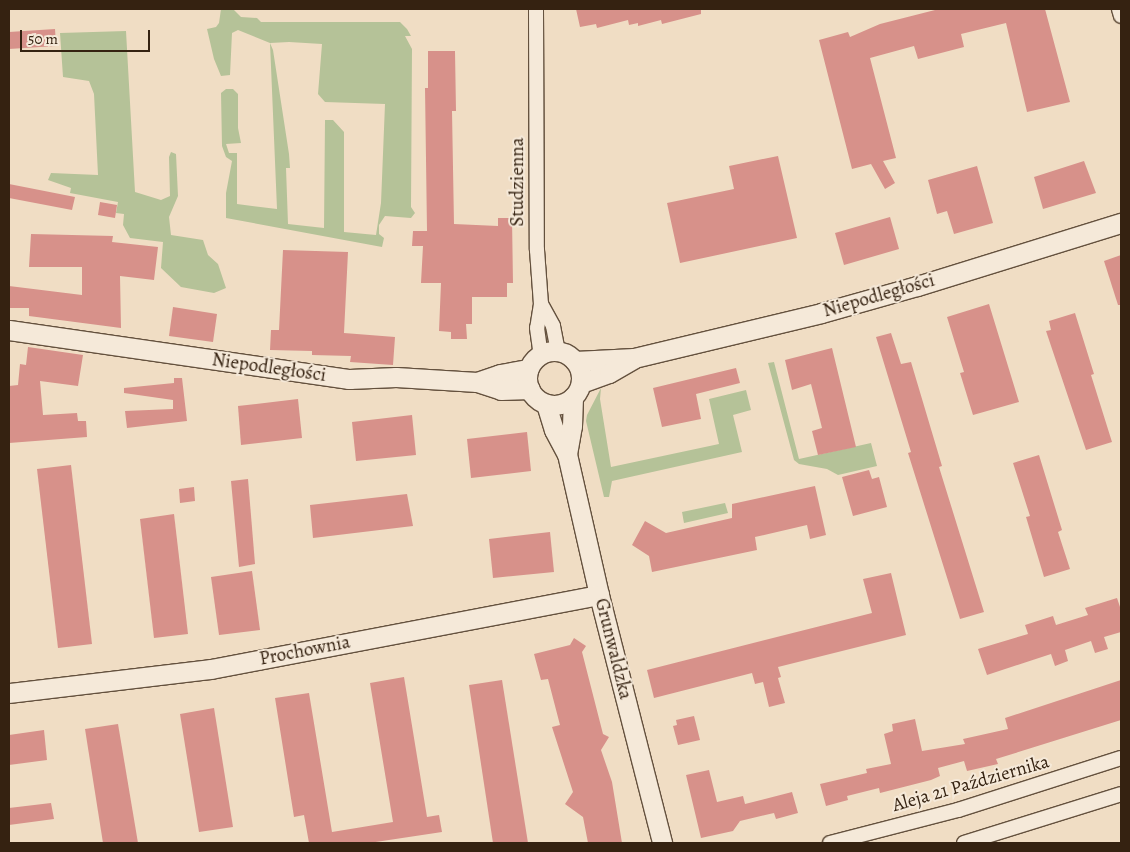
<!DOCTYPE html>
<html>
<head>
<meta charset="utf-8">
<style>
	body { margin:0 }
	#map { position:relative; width:1130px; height:852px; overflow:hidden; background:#f0ddc4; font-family:Alegreya,serif }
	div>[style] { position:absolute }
	.green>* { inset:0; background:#b5c298 }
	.building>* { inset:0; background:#d7918a }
	.roads { filter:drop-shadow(1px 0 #64513e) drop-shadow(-1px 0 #64513e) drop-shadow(0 1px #64513e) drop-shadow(0 -1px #64513e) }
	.street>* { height:14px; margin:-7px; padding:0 7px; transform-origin:7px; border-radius:7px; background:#f5e9d9 }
	.secondary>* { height:19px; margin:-9.5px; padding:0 9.5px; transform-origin:9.5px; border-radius:9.5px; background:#f5e9d9 }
	.secondary>.ring { margin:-9.5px; padding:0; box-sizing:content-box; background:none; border:19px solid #f5e9d9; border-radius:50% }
	span { translate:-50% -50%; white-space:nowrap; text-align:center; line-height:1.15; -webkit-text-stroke:4px #f5e9d9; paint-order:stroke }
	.street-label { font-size:19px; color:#352211 }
	.frame { position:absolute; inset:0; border:10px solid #352211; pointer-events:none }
	.scale { position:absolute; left:20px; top:30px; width:130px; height:22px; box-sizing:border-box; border:2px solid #352211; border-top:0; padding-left:6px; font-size:15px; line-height:18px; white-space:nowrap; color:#352211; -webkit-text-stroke:4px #f5e9d9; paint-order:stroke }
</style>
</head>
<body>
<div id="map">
	<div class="green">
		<i style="clip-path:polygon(evenodd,221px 9px,233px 9px,241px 17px,257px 18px,261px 22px,400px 22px,407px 29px,411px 36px,405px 36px,412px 49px,411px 207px,415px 213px,411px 218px,385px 216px,379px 225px,379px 234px,384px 238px,382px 247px,226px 218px,226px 193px,232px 161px,226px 157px,222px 146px,221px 93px,226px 89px,233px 89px,238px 94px,238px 128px,241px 143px,226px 144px,229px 153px,237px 153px,237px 204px,277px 209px,270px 43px,238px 30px,232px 33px,230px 75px,221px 76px,214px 59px,207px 29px,216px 27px,219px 23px,221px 9px,289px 42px,322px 44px,318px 94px,325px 102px,385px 104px,381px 203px,376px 235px,344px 232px,344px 132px,333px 120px,325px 120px,324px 228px,288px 224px,286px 168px,290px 168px,289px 154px,273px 50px,270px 43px,289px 42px)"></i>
		<i style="clip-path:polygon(126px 31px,135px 192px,161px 200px,170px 196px,169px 157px,171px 152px,176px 154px,178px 196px,169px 217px,171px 235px,203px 240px,208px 255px,218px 264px,226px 288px,214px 293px,181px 287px,161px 268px,163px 242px,130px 238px,123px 225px,124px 214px,116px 213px,118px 202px,70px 193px,71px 188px,48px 180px,51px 173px,98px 175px,94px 94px,89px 81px,63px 77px,60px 33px)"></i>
		<i style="clip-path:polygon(774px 362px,799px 459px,871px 443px,877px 466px,838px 475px,827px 469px,799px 464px,794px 460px,768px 363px)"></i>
		<i style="clip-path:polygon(601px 388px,600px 399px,611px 467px,719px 444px,709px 399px,746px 390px,751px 410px,733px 415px,742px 452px,612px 481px,609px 497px,604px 497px,586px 421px,587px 415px)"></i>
		<i style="clip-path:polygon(725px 503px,728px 513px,684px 523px,682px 512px)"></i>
	</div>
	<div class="building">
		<i style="clip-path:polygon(576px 9px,701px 9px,701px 14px,662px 24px,661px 20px,638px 26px,638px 23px,629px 25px,628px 20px,597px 28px,596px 24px,580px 27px)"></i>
		<i style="clip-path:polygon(939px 9px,1045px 9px,1070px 102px,1027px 112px,1006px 23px,961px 34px,964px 47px,918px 59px,914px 46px,870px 58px,896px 158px,883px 161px,895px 183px,885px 189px,871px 164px,852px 169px,819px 40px,848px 32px,850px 37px,880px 24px)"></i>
		<i style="clip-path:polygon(55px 29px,56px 46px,9px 49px,9px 32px)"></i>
		<i style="clip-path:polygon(428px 51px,455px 51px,456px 111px,452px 111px,454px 224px,498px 226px,498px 218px,512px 218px,513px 283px,507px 283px,507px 297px,472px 297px,472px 324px,466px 324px,467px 339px,451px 339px,451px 332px,439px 331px,441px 283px,421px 283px,423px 246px,412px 246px,413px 231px,427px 231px,425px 88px,428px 88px)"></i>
		<i style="clip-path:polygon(778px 156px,797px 238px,680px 263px,667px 203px,734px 189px,729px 166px)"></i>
		<i style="clip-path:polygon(1084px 161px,1096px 193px,1043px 209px,1034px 177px)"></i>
		<i style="clip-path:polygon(977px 166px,993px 223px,954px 234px,947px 211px,937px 214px,928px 180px)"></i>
		<i style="clip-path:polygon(9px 184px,75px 197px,72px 210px,9px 198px)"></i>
		<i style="clip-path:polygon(100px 202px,117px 205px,115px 218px,98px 215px)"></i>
		<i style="clip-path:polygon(890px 217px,899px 249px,844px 265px,835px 233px)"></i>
		<i style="clip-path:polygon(31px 234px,113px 236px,112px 242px,158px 247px,154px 280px,120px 276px,121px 328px,29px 316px,29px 308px,9px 308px,9px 286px,82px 295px,82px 267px,29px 267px)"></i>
		<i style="clip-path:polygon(283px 250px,348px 252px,344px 333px,395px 337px,393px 365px,350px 362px,351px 356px,312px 355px,312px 351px,270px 350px,271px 330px,279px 330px)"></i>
		<i style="clip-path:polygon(1121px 255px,1121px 305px,1118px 305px,1104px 261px)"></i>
		<i style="clip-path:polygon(989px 304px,1019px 402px,973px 415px,960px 373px,964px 372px,947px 317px)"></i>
		<i style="clip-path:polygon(173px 307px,217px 314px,213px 342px,169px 336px)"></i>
		<i style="clip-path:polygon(1075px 313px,1094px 374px,1091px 375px,1112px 442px,1086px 450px,1046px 331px,1051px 330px,1049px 321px)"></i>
		<i style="clip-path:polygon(891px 333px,901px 364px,911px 362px,942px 466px,939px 467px,984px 612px,960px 619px,908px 453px,911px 452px,876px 337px)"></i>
		<i style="clip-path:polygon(28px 347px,83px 355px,78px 386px,40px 381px,43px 415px,77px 413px,78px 421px,86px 421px,87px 437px,9px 443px,9px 386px,18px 385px,20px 364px,26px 365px)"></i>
		<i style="clip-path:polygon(832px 348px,856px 447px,818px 455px,812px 431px,822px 428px,811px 384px,792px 390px,785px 360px)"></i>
		<i style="clip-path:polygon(736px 368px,740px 383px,696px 394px,701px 419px,662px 427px,653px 388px)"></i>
		<i style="clip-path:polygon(174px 378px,182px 378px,187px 421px,127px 428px,125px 411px,173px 409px,173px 400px,124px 393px,124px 388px,174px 383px)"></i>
		<i style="clip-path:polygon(298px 399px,302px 438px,241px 445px,238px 406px)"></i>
		<i style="clip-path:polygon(412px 415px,416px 455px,356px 461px,352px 422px)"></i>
		<i style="clip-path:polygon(527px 432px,531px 471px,471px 478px,467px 439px)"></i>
		<i style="clip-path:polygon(1039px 455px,1062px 530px,1058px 532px,1070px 569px,1044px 577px,1026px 517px,1030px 516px,1013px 463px)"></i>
		<i style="clip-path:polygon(71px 465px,92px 644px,58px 648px,37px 469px)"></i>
		<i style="clip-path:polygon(869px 470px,872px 479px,879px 477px,887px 507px,853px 516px,842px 477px)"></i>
		<i style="clip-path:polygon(248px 479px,255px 564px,239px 567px,231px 481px)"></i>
		<i style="clip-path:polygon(815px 486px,826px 535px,810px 539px,807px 525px,755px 537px,757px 550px,652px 572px,649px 556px,632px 545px,645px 521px,666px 533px,732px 518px,732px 504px)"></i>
		<i style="clip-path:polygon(194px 487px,195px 501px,180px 503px,179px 489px)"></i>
		<i style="clip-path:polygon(407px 494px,413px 526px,313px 538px,310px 505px)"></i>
		<i style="clip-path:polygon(174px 514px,188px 634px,154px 638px,140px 519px)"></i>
		<i style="clip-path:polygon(550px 532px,554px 572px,493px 578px,489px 539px)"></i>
		<i style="clip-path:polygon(252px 571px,260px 630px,219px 635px,211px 577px)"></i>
		<i style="clip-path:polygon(891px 573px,906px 635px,778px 667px,781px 677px,778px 678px,785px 703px,769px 707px,763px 682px,755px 684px,752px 673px,654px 698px,647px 670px,872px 613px,863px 579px)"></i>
		<i style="clip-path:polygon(1117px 598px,1121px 610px,1121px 632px,1104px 637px,1108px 649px,1095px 653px,1091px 641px,1065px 650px,1068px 661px,1055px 666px,1051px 654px,987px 675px,978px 649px,1028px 634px,1025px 625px,1053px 616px,1056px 625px,1088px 615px,1085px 608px)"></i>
		<i style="clip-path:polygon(574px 638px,586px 646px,582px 652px,603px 734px,609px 737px,601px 750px,612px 782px,622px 843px,588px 843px,583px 817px,565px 804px,573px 792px,552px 727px,560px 725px,548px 679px,541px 680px,534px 654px,570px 645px)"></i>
		<i style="clip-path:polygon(404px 677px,427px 817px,439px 815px,442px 832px,369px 843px,309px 843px,304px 815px,294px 817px,275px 698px,309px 693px,332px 832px,393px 822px,370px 683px)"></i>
		<i style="clip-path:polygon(502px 680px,528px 843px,493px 843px,469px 685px)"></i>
		<i style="clip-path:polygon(1121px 680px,1121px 720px,996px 759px,998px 764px,967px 771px,964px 761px,938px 768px,940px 776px,931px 780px,880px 793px,879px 788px,847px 796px,848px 800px,826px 806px,820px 784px,867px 773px,866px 769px,891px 764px,884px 734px,893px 731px,892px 724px,915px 719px,922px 751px,965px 744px,963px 739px,1008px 729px,1005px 718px)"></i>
		<i style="clip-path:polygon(214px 708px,233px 827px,199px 832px,180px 714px)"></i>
		<i style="clip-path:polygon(694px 716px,700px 740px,678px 745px,673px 726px,677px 725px,676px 720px)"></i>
		<i style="clip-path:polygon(118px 724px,138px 843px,103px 843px,85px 729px)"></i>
		<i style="clip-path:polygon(44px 730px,47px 760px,9px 765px,9px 735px)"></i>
		<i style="clip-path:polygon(709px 770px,717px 802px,743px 796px,745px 804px,792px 792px,798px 813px,776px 819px,774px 813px,740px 821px,733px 831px,701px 838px,686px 775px)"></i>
		<i style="clip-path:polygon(51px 803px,54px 819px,9px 825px,9px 808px)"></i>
	</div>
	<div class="roads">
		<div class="street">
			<i style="left:536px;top:9px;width:241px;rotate:89.8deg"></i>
			<i style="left:537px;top:250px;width:54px;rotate:85.8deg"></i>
			<i style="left:541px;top:304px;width:25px;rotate:61deg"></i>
			<i style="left:553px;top:326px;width:26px;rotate:79deg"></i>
			<i style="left:1119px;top:9px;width:7px;rotate:74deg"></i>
			<i style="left:541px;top:304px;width:24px;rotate:99deg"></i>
			<i style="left:537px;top:328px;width:27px;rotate:82deg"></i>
			<i style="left:830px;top:843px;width:132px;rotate:-14.5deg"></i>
			<i style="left:958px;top:810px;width:171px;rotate:-17.7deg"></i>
			<i style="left:964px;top:843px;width:164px;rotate:-17.3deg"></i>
		</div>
		<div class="secondary">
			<i style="left:9px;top:330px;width:344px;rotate:8.2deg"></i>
			<i style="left:349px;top:379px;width:47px;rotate:-2.4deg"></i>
			<i style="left:396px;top:377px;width:81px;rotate:3.5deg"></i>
			<i style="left:477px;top:382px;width:24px;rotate:-19deg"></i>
			<i style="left:500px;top:374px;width:29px;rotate:-10deg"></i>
			<i class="ring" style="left:527px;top:351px;width:35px;height:35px"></i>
			<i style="left:575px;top:361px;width:59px;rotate:-2.9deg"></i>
			<i style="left:634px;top:358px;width:192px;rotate:-13.5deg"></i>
			<i style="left:821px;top:313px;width:100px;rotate:-15.7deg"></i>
			<i style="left:917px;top:286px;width:214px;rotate:-17.2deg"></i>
			<i style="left:477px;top:382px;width:25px;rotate:18deg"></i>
			<i style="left:501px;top:390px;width:29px;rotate:-2deg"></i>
			<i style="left:581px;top:383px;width:30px;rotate:-20deg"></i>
			<i style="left:609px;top:373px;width:28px;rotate:-30deg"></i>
			<i style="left:546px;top:404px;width:27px;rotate:73deg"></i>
			<i style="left:554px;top:430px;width:27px;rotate:62deg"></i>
			<i style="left:567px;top:454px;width:145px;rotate:77.2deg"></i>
			<i style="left:599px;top:595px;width:256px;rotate:75.7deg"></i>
			<i style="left:567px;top:454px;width:28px;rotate:-80deg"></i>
			<i style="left:572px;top:426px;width:29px;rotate:-88deg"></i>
			<i style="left:9px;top:693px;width:203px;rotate:-6.8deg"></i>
			<i style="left:211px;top:669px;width:395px;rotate:-10.8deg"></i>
		</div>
	</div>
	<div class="street-label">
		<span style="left:518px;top:182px;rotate:-90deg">Studzienna</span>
		<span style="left:879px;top:296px;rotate:-16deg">Niepodległości</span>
		<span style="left:269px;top:368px;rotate:8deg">Niepodległości</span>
		<span style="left:613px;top:649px;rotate:76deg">Grunwaldzka</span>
		<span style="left:305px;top:651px;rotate:-11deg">Prochownia</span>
		<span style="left:971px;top:784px;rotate:-16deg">Aleja 21 Października</span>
	</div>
	<div class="frame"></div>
	<div class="scale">50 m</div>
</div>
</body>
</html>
